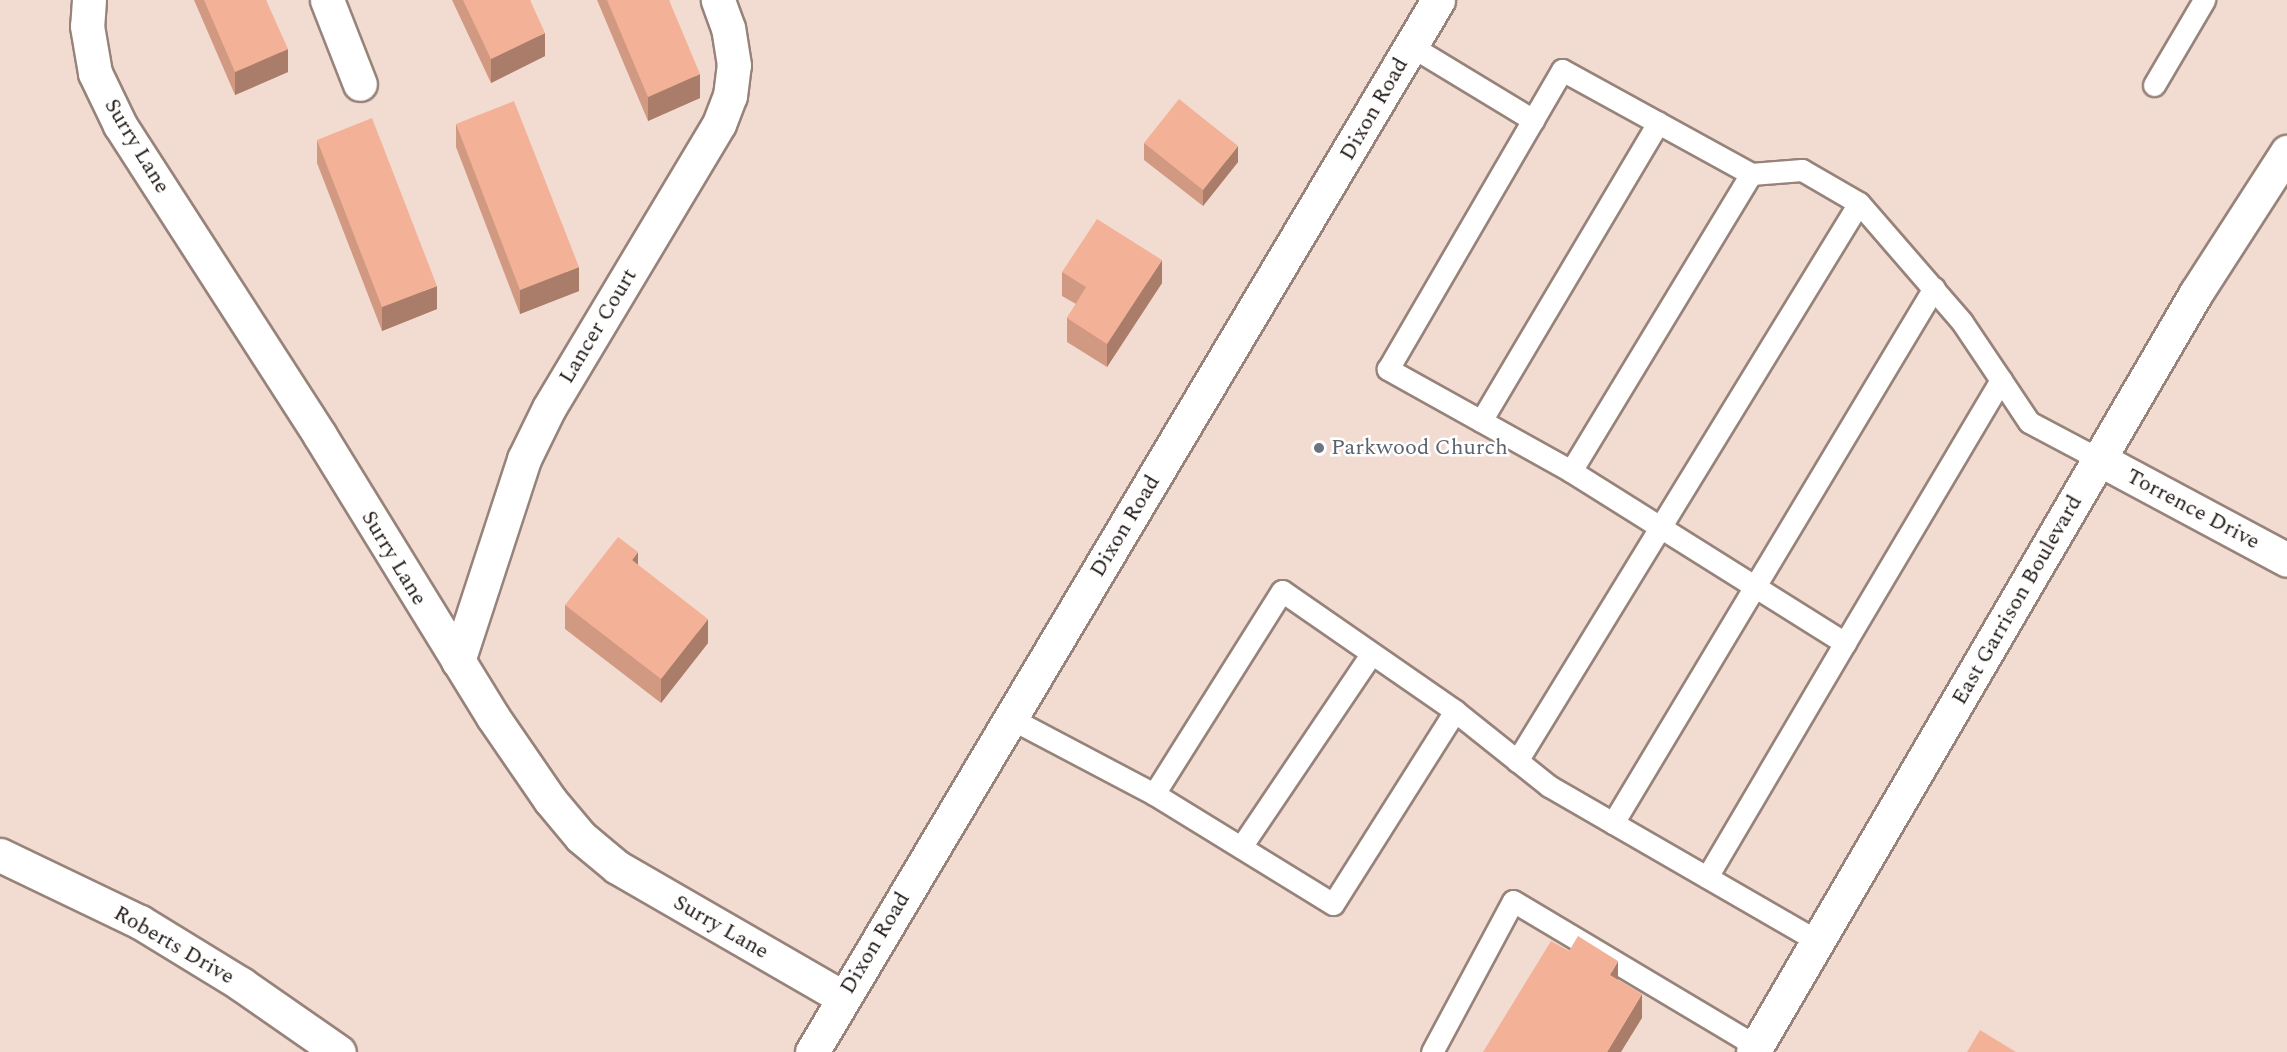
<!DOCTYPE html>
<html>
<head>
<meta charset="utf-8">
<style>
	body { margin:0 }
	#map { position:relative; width:2287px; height:1052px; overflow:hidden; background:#f2dcd2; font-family:Spectral,serif }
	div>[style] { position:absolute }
	.roads { filter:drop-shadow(2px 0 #97837a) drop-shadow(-2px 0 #97837a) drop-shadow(0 2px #97837a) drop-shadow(0 -2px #97837a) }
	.lane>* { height:21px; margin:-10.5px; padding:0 10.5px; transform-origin:10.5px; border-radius:10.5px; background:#fff }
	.street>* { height:33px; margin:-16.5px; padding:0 16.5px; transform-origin:16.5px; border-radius:16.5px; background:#fff }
	.secondary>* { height:33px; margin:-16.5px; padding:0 16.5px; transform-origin:16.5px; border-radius:16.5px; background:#fff }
	.wall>* { inset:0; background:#d19982 }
	.shaded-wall>* { inset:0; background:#aa7d6a }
	.building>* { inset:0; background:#f3b297 }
	.dots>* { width:16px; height:16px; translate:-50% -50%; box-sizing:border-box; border:3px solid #fff; border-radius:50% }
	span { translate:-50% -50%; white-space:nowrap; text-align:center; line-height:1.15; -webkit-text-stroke:5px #fff; paint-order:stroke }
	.street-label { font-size:22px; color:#211916 }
	.worship-label { font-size:22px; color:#5b616d }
	.left { translate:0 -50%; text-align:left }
</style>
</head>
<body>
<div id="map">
	<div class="roads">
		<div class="lane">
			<i style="left:1411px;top:46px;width:143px;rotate:31.2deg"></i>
			<i style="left:2154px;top:85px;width:99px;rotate:-59.5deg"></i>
			<i style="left:2001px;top:380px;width:306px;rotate:120.7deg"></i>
			<i style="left:1845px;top:643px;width:324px;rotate:-147.9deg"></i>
			<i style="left:1571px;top:471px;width:210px;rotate:-150.9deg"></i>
			<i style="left:1388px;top:369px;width:346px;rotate:-59.8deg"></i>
			<i style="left:1562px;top:70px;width:216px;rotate:28.8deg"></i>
			<i style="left:1751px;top:174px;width:51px;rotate:-4.5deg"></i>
			<i style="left:1802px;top:170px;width:66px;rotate:30.1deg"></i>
			<i style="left:1859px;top:203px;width:157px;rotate:49.1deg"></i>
			<i style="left:1962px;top:322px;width:70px;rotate:56.1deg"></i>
			<i style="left:2001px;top:380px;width:50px;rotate:56.3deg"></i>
			<i style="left:2029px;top:422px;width:79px;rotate:27.9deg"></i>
			<i style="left:1481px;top:421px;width:347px;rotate:-59.3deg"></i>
			<i style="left:1571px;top:471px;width:347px;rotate:-58.8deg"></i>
			<i style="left:1455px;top:711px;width:228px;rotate:122.3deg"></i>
			<i style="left:1333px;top:904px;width:210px;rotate:-148.4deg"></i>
			<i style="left:1154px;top:794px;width:240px;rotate:-57.8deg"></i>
			<i style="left:1282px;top:591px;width:211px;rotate:34.7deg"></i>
			<i style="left:1455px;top:711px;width:120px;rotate:38.6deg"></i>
			<i style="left:1549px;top:786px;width:310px;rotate:30deg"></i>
			<i style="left:1010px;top:718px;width:163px;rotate:27.8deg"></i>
			<i style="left:1517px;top:761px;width:654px;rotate:-58.5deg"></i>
			<i style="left:1613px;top:823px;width:624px;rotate:-59.04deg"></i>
			<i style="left:1241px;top:847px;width:233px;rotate:-56deg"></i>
			<i style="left:1707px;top:877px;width:272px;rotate:-59.5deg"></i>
			<i style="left:1432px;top:1052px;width:171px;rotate:-61.8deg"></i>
			<i style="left:1513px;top:901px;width:283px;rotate:30.8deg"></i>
		</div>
		<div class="street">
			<i style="left:89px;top:0;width:26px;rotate:94deg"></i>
			<i style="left:87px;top:26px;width:48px;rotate:80.3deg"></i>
			<i style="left:95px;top:73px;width:58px;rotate:64.3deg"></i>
			<i style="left:120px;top:125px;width:368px;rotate:57.2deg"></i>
			<i style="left:319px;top:434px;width:332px;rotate:58.4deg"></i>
			<i style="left:493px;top:717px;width:101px;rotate:55.5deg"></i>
			<i style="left:550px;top:800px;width:48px;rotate:50deg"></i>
			<i style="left:581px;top:837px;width:47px;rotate:39.8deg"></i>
			<i style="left:617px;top:867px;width:260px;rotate:30deg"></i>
			<i style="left:327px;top:0;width:90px;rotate:68.6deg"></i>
			<i style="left:2099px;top:459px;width:213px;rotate:28.2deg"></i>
			<i style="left:458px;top:661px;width:213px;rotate:-71.9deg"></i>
			<i style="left:524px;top:459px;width:57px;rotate:-63.9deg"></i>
			<i style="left:549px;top:408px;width:331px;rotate:-59.1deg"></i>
			<i style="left:719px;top:124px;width:30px;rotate:-69deg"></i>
			<i style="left:730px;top:96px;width:31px;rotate:-83deg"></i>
			<i style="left:734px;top:65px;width:37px;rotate:-99deg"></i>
			<i style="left:728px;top:28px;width:30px;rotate:-110deg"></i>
			<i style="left:0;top:855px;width:155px;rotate:25.6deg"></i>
			<i style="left:140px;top:922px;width:119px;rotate:31.5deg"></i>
			<i style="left:241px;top:984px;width:119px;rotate:34.8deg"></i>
			<i style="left:812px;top:1052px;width:1224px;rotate:-59.24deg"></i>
		</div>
		<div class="secondary">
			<i style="left:1753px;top:1052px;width:879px;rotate:-59.73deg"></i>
			<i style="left:2196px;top:293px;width:168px;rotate:-57.2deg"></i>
		</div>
	</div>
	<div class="wall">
		<i style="clip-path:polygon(194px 0,266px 0,288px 72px,235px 95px)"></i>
		<i style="clip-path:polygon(452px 0,530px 0,545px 56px,491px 83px)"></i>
		<i style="clip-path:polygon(597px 0,669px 0,700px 98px,648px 121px)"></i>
		<i style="clip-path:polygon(456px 124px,579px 291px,520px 314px,456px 147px)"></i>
		<i style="clip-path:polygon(317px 140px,437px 309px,382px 331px,317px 163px)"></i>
		<i style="clip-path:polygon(1144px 143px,1238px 162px,1203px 206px,1144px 160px)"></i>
		<i style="clip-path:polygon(1062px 272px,1162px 283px,1107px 367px,1067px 342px,1067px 318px,1076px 304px,1062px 296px)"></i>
		<i style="clip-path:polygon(638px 565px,708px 643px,661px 703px,565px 629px,565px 605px)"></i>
	</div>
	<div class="shaded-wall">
		<i style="clip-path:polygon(545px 33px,545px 56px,491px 83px,491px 59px)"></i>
		<i style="clip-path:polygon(288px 49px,288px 72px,235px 95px,235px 72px)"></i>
		<i style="clip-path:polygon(700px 74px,700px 98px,648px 121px,648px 97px)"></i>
		<i style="clip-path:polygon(1238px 146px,1238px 162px,1203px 206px,1203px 190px)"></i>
		<i style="clip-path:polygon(1162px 260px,1162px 283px,1107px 367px,1107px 344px)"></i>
		<i style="clip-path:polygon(579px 267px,579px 291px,520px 314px,520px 290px)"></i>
		<i style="clip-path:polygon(437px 286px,437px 309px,382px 331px,382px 307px)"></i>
		<i style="clip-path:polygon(638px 552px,638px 576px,632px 560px)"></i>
		<i style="clip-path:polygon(708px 619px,708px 643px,661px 703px,661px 679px)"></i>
		<i style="clip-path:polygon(1618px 961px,1618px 985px,1610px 975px)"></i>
		<i style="clip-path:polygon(1642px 994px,1642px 1018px,1621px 1052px,1607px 1052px)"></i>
	</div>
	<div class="building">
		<i style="clip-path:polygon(204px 0,266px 0,288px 49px,235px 72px)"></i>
		<i style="clip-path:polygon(463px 0,530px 0,545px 33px,491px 59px)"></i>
		<i style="clip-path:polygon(607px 0,669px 0,700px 74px,648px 97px)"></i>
		<i style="clip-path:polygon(1179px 99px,1238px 146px,1203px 190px,1144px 143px)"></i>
		<i style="clip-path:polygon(514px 101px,579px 267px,520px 290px,456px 124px)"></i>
		<i style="clip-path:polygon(372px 118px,437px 286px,382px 307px,317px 140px)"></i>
		<i style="clip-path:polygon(1097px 219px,1162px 260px,1107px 344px,1067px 318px,1086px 287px,1062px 272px)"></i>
		<i style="clip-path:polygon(618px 537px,638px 552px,632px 560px,708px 619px,661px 679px,565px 605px)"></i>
		<i style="clip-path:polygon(1578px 936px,1618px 961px,1610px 975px,1642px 994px,1607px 1052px,1483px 1052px,1551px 941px,1569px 951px)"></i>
		<i style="clip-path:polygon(1980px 1030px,2016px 1052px,1967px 1052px)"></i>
	</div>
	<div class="dots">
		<i style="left:1319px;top:448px;background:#6b7280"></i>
	</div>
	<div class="street-label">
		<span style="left:1374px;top:109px;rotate:-60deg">Dixon Road</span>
		<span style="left:137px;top:146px;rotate:59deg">Surry Lane</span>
		<span style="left:598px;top:326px;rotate:-59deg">Lancer Court</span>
		<span style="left:2193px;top:509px;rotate:28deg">Torrence Drive</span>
		<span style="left:1125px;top:526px;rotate:-59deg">Dixon Road</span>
		<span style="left:394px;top:558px;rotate:59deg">Surry Lane</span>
		<span style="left:2017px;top:600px;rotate:-60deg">East Garrison Boulevard</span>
		<span style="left:721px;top:927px;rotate:30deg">Surry Lane</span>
		<span style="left:875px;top:943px;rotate:-59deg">Dixon Road</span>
		<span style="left:174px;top:945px;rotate:30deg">Roberts Drive</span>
	</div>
	<div class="worship-label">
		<span class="left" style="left:1331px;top:448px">Parkwood Church</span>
	</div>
</div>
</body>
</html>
